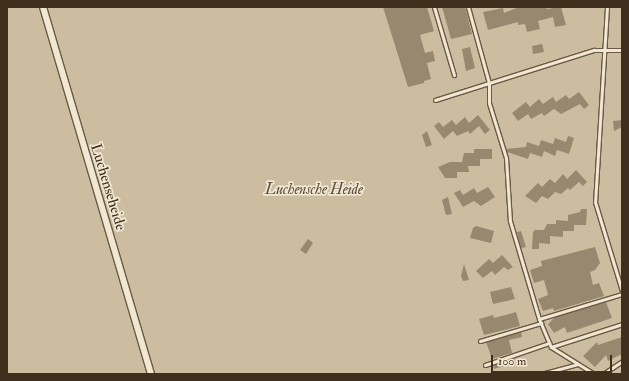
<!DOCTYPE html>
<html>
<head>
<meta charset="utf-8">
<style>
	body { margin:0 }
	#map { position:relative; width:629px; height:381px; overflow:hidden; background:#e9dabc; font-family:"IM FELL Double Pica",serif }
	div>[style] { position:absolute }
	.green>* { inset:0; background:#ccbda1 }
	.building>* { inset:0; background:#98886f }
	.roads { filter:drop-shadow(1px 0 #6a5a44) drop-shadow(-1px 0 #6a5a44) drop-shadow(0 1px #6a5a44) drop-shadow(0 -1px #6a5a44) }
	.service>* { height:3px; margin:-1.5px; padding:0 1.5px; transform-origin:1.5px; border-radius:1.5px; background:#f1e7d3 }
	.minor>* { height:6px; margin:-3px; padding:0 3px; transform-origin:3px; border-radius:3px; background:#f1e7d3 }
	span { translate:-50% -50%; white-space:nowrap; text-align:center; line-height:1.15; -webkit-text-stroke:3.5px #f1e7d3; paint-order:stroke }
	.street-label { font-size:15px; color:#402f1c }
	.park-label { font-size:15px; color:#5c4b37; font-style:italic }
	.frame { position:absolute; inset:0; border:8px solid #402f1c; pointer-events:none }
	.scale { position:absolute; left:491px; top:355px; width:121px; height:18px; box-sizing:border-box; border:2px solid #402f1c; border-top:0; padding-left:5px; font-size:12px; line-height:14px; white-space:nowrap; color:#402f1c; -webkit-text-stroke:3px #f1e7d3; paint-order:stroke }
</style>
</head>
<body>
<div id="map">
	<div class="green">
		<i style="clip-path:polygon(7px 7px,622px 7px,622px 374px,7px 374px)"></i>
	</div>
	<div class="building">
		<i style="clip-path:polygon(383px 7px,427px 7px,434px 31px,420px 35px,425px 53px,433px 51px,435px 61px,427px 63px,431px 79px,424px 81px,424px 83px,408px 87px)"></i>
		<i style="clip-path:polygon(442px 7px,465px 7px,472px 34px,451px 39px)"></i>
		<i style="clip-path:polygon(519px 7px,546px 7px,547px 9px,561px 7px,566px 25px,555px 27px,553px 17px,538px 21px,540px 29px,527px 32px,525px 24px,518px 25px,518px 22px,488px 30px,483px 12px,503px 8px,504px 13px)"></i>
		<i style="clip-path:polygon(542px 44px,544px 52px,533px 54px,532px 46px)"></i>
		<i style="clip-path:polygon(470px 47px,475px 68px,466px 71px,462px 49px)"></i>
		<i style="clip-path:polygon(579px 92px,589px 105px,584px 109px,580px 104px,561px 114px,554px 109px,544px 116px,542px 113px,531px 119px,528px 114px,518px 121px,512px 113px,526px 102px,530px 107px,539px 99px,543px 104px,553px 97px,556px 102px,566px 95px,569px 99px)"></i>
		<i style="clip-path:polygon(478px 115px,490px 130px,485px 134px,479px 126px,470px 134px,468px 131px,457px 136px,453px 131px,444px 139px,434px 126px,439px 122px,443px 127px,452px 120px,456px 125px,465px 117px,469px 123px)"></i>
		<i style="clip-path:polygon(622px 120px,622px 127px,614px 131px,613px 121px)"></i>
		<i style="clip-path:polygon(427px 131px,432px 145px,426px 147px,422px 135px)"></i>
		<i style="clip-path:polygon(568px 136px,574px 138px,569px 154px,557px 150px,555px 156px,544px 151px,542px 157px,530px 153px,528px 159px,507px 152px,506px 149px,526px 147px,527px 142px,539px 146px,541px 140px,553px 144px,555px 138px,566px 142px)"></i>
		<i style="clip-path:polygon(474px 149px,492px 149px,492px 159px,480px 159px,480px 166px,468px 166px,469px 172px,457px 172px,457px 178px,445px 178px,438px 167px,450px 162px,462px 162px,464px 153px,474px 153px)"></i>
		<i style="clip-path:polygon(576px 170px,587px 182px,583px 186px,579px 182px,570px 190px,568px 188px,561px 194px,555px 192px,548px 199px,542px 196px,536px 203px,525px 196px,538px 183px,542px 187px,550px 179px,555px 183px,563px 174px,567px 179px)"></i>
		<i style="clip-path:polygon(488px 187px,495px 197px,481px 206px,474px 201px,463px 207px,454px 193px,460px 190px,463px 195px,474px 188px,477px 193px)"></i>
		<i style="clip-path:polygon(448px 197px,452px 214px,446px 215px,442px 200px)"></i>
		<i style="clip-path:polygon(581px 209px,587px 209px,586px 225px,574px 225px,574px 231px,563px 231px,563px 237px,550px 236px,550px 244px,539px 243px,539px 249px,532px 249px,533px 232px,535px 230px,544px 230px,547px 224px,556px 224px,556px 220px,568px 221px,568px 215px,580px 212px)"></i>
		<i style="clip-path:polygon(476px 226px,494px 231px,491px 243px,470px 238px,473px 228px)"></i>
		<i style="clip-path:polygon(521px 231px,526px 247px,521px 248px,517px 232px)"></i>
		<i style="clip-path:polygon(308px 239px,313px 243px,306px 254px,300px 250px)"></i>
		<i style="clip-path:polygon(595px 247px,600px 263px,595px 270px,590px 272px,593px 285px,599px 283px,604px 296px,554px 311px,553px 308px,543px 311px,538px 299px,548px 295px,544px 280px,534px 283px,530px 270px,542px 266px,541px 261px)"></i>
		<i style="clip-path:polygon(502px 255px,513px 267px,508px 270px,504px 267px,495px 275px,492px 271px,483px 278px,476px 271px,489px 259px,493px 263px)"></i>
		<i style="clip-path:polygon(464px 264px,469px 280px,463px 281px,461px 276px)"></i>
		<i style="clip-path:polygon(511px 287px,515px 299px,493px 304px,490px 292px)"></i>
		<i style="clip-path:polygon(606px 302px,612px 318px,567px 333px,565px 327px,554px 333px,548px 324px,555px 317px)"></i>
		<i style="clip-path:polygon(516px 312px,520px 326px,484px 335px,479px 319px,493px 315px,494px 318px)"></i>
		<i style="clip-path:polygon(521px 332px,522px 337px,509px 340px,512px 353px,492px 359px,486px 342px)"></i>
		<i style="clip-path:polygon(622px 337px,622px 354px,608px 361px,606px 355px,595px 367px,583px 356px,597px 342px,598px 345px)"></i>
		<i style="clip-path:polygon(514px 358px,515px 363px,494px 369px,493px 365px)"></i>
	</div>
	<div class="roads">
		<div class="service">
			<i style="left:434px;top:7px;width:71px;rotate:73.6deg"></i>
			<i style="left:468px;top:7px;width:79px;rotate:74.6deg"></i>
			<i style="left:489px;top:83px;width:20px;rotate:90deg"></i>
			<i style="left:489px;top:103px;width:58px;rotate:72.8deg"></i>
			<i style="left:506px;top:158px;width:63px;rotate:86.4deg"></i>
			<i style="left:510px;top:221px;width:102px;rotate:73.5deg"></i>
			<i style="left:539px;top:319px;width:30px;rotate:67deg"></i>
			<i style="left:551px;top:347px;width:51px;rotate:32.1deg"></i>
			<i style="left:607px;top:7px;width:195px;rotate:93.5deg"></i>
			<i style="left:595px;top:202px;width:93px;rotate:73.1deg"></i>
			<i style="left:435px;top:100px;width:167px;rotate:-17.5deg"></i>
			<i style="left:594px;top:50px;width:28px"></i>
			<i style="left:539px;top:319px;width:87px;rotate:-16.8deg"></i>
			<i style="left:480px;top:341px;width:64px;rotate:-16.4deg"></i>
			<i style="left:551px;top:347px;width:75px;rotate:-17.9deg"></i>
			<i style="left:485px;top:365px;width:68px;rotate:-19deg"></i>
			<i style="left:541px;top:374px;width:38px;rotate:-15deg"></i>
			<i style="left:603px;top:374px;width:23px;rotate:-34deg"></i>
		</div>
		<div class="minor">
			<i style="left:43px;top:7px;width:383px;rotate:73.6deg"></i>
		</div>
	</div>
	<div class="street-label">
		<span style="left:108px;top:187px;rotate:73deg">Luchenseheide</span>
	</div>
	<div class="park-label">
		<span style="left:314px;top:190px">Luchensche Heide</span>
	</div>
	<div class="frame"></div>
	<div class="scale">100 m</div>
</div>
</body>
</html>
